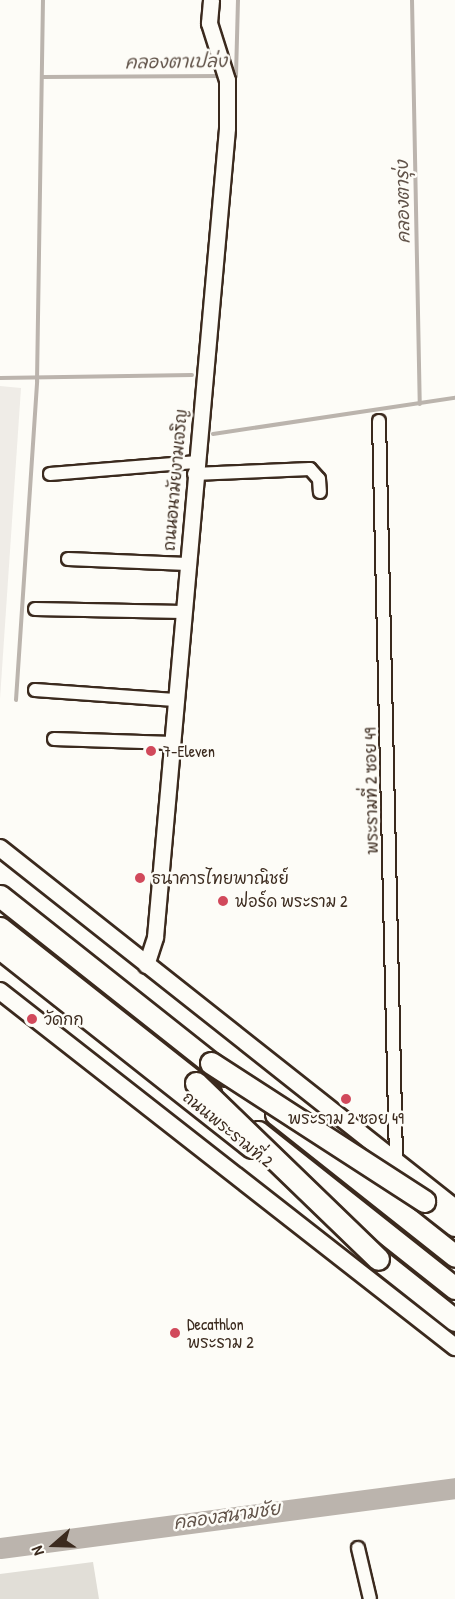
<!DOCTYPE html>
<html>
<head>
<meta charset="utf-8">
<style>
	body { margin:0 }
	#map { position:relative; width:455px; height:1599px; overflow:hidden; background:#fdfcf7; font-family:"Patrick Hand","Playpen Sans Thai",sans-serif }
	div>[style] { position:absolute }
	.built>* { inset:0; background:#efece7 }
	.green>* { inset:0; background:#e1ded7 }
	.stream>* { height:4px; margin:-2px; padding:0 2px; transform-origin:2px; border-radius:2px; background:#bbb4ad }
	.river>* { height:21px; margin:-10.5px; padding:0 10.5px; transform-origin:10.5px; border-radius:10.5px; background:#bbb4ad }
	.roads { filter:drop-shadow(2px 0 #3b2a1e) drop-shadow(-2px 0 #3b2a1e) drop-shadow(0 2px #3b2a1e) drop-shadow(0 -2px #3b2a1e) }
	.minor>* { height:12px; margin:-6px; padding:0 6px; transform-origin:6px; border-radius:6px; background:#fdfcf7 }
	.tertiary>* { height:15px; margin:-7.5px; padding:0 7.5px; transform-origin:7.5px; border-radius:7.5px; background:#fdfcf7 }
	.secondary>* { height:16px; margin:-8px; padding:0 8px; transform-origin:8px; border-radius:8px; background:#fdfcf7 }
	.trunk>* { height:20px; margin:-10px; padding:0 10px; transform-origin:10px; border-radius:10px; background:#fdfcf7 }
	.motorway>* { height:21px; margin:-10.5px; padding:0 10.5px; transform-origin:10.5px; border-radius:10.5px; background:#fdfcf7 }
	.bridges { filter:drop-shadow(2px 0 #3b2a1e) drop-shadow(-2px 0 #3b2a1e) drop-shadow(0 2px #3b2a1e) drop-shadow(0 -2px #3b2a1e) }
	.motorway-bridge>* { height:21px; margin:-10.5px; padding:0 10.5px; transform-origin:10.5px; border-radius:10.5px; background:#fdfcf7 }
	.dots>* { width:16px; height:16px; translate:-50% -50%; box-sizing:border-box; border:3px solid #fdfcf7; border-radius:50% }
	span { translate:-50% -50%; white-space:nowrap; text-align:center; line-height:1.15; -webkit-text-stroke:5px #fdfcf7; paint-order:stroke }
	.street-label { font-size:16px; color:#3b2a1e }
	.poi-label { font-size:16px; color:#3b2a1e }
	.left { translate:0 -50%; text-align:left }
	.water-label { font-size:18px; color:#615349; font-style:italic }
	.north { position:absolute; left:24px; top:1515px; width:60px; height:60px; -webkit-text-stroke:4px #fdfcf7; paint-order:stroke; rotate:250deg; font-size:16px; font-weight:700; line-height:24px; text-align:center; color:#3b2a1e }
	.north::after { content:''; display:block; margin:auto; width:21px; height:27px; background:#3b2a1e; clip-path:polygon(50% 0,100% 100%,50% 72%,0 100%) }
</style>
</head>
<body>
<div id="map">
	<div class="built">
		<i style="clip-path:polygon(0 386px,21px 388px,0 699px)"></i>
	</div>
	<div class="green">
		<i style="clip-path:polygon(93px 1562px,99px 1599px,0 1599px,0 1574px)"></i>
	</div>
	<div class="stream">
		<i style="left:412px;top:0;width:404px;rotate:88.9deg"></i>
		<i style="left:229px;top:76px;width:7px"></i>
		<i style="left:236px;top:76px;width:76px;rotate:-88.5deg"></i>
		<i style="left:42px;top:77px;width:179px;rotate:-0.3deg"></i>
		<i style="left:0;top:378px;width:192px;rotate:-0.9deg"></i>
		<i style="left:213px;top:434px;width:245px;rotate:-8.5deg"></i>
		<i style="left:16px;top:700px;width:320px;rotate:-86.2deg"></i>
		<i style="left:37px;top:381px;width:381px;rotate:-89.1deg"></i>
	</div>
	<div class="river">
		<i style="left:0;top:1548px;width:459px;rotate:-7.5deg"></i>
	</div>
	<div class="roads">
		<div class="minor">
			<i style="left:379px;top:421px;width:740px;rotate:88.68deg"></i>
			<i style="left:50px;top:474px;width:145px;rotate:-4.7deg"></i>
			<i style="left:194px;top:474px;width:116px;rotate:-2.5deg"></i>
			<i style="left:310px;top:469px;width:13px;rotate:48deg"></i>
			<i style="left:319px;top:479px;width:13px;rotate:86deg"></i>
			<i style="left:68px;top:559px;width:119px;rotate:2.4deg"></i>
			<i style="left:35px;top:609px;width:148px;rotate:1.2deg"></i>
			<i style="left:35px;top:690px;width:140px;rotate:4.1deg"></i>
			<i style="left:54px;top:739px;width:118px;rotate:1.9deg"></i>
			<i style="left:358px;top:1548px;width:52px;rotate:76.8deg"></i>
		</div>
		<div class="tertiary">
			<i style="left:146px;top:965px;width:29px;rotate:-72deg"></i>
			<i style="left:155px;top:937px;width:812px;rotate:-84.91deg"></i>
			<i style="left:227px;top:128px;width:48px;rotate:-90deg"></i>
			<i style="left:227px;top:80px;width:60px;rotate:-107.5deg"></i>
			<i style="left:209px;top:23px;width:23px;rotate:-85deg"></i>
		</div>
		<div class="secondary">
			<i style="left:0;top:848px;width:580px;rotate:38.35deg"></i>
			<i style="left:0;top:991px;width:578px;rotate:38.04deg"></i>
		</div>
		<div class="trunk">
			<i style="left:0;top:949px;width:321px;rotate:38.3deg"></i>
		</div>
		<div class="motorway">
			<i style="left:0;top:896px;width:288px;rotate:38.4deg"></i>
			<i style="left:0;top:928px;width:268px;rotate:38.3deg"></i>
			<i style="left:276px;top:1114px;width:228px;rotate:38.4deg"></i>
			<i style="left:258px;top:1132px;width:251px;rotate:38.4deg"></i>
			<i style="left:424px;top:1201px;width:39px;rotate:38deg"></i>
			<i style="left:378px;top:1259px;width:98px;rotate:38.4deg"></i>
		</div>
	</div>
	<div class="bridges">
		<div class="motorway-bridge">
			<i style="left:211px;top:1063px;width:254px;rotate:32.9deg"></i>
			<i style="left:196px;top:1083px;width:253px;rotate:44deg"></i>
		</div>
	</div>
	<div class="dots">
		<i style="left:151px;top:751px;background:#d1495b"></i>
		<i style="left:140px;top:878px;background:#d1495b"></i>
		<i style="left:223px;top:901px;background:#d1495b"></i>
		<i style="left:32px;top:1019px;background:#d1495b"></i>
		<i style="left:346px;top:1099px;background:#d1495b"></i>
		<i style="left:175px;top:1333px;background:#d1495b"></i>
	</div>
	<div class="street-label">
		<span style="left:175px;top:480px;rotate:-85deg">ถนนอนามัยงามเจริญ</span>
		<span style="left:371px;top:791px;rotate:-91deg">พระรามที่ 2 ซอย 49</span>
		<span style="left:228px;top:1129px;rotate:39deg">ถนนพระรามที่ 2</span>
	</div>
	<div class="poi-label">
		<span class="left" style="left:163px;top:751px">7-Eleven</span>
		<span class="left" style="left:152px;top:878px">ธนาคารไทยพาณิชย์</span>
		<span class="left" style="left:235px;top:901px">ฟอร์ด พระราม 2</span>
		<span class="left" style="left:44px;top:1019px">วัดกก</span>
		<span style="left:346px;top:1118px">พระราม 2 ซอย 49</span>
		<span class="left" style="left:187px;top:1333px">Decathlon<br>พระราม 2</span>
	</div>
	<div class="water-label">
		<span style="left:176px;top:62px;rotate:-1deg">คลองตาเปล่ง</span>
		<span style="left:403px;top:202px;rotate:-91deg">คลองตารุ่ง</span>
		<span style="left:227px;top:1516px;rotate:-8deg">คลองสนามชัย</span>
	</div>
	<div class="north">N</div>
</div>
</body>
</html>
